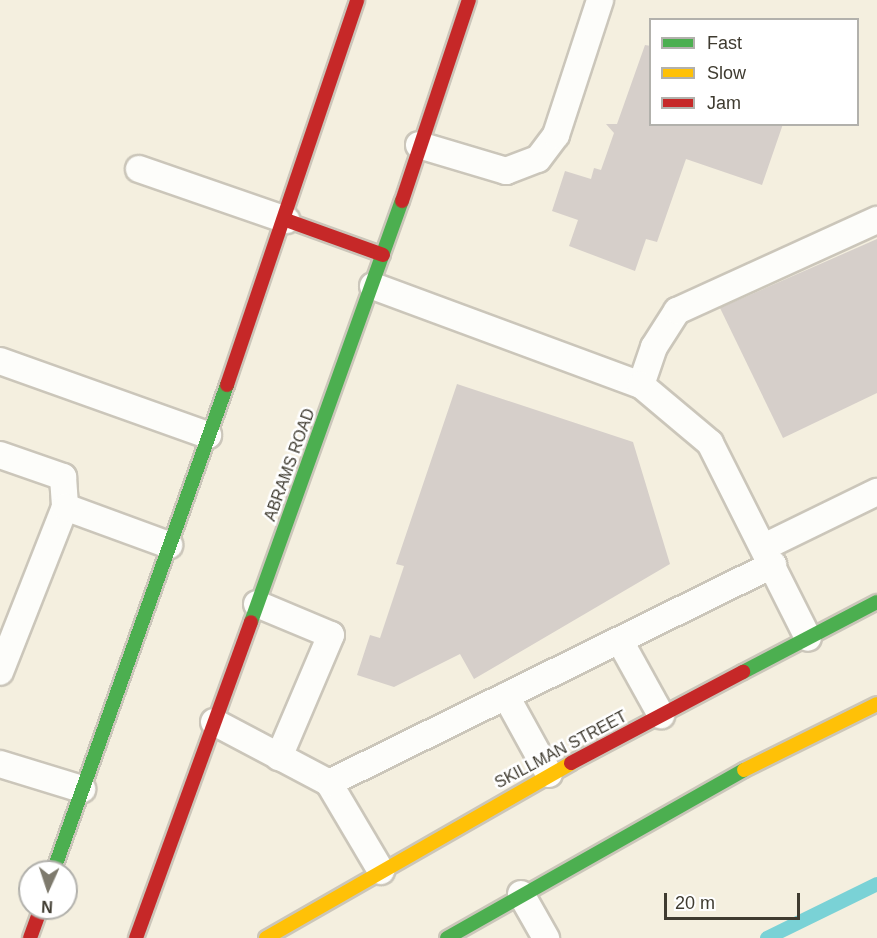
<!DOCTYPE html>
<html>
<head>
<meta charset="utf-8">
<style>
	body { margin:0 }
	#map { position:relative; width:877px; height:938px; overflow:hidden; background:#f4efdf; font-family:Helvetica,sans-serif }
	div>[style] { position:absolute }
	.stream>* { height:14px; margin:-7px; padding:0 7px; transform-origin:7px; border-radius:7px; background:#7ad2d6 }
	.building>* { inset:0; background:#d6cfca }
	.roads { filter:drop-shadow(2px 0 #cbc6ba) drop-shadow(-2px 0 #cbc6ba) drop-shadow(0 2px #cbc6ba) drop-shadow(0 -2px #cbc6ba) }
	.lane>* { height:26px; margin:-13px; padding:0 13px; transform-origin:13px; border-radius:13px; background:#fdfdfa }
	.fast>* { height:14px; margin:-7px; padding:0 7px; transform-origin:7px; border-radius:7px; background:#4caf50 }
	.slow>* { height:14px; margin:-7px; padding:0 7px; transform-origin:7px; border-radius:7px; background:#ffc107 }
	.jam>* { height:14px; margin:-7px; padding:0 7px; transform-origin:7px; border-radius:7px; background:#c62828 }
	span { translate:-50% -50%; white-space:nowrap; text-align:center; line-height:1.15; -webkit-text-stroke:5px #fff; paint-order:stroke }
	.street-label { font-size:16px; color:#3f3b30 }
	.legend { position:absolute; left:649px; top:18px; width:210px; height:108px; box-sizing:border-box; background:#fff; border:2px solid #b2b1ac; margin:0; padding:8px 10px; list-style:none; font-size:18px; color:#3f3b30 }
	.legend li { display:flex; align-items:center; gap:12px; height:30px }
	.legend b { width:30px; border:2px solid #b2b1ac }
	.north { position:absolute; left:18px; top:860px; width:60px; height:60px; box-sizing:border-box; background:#fff; border:2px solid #b2b1ac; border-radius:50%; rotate:183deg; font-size:16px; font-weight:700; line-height:24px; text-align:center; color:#3f3b30 }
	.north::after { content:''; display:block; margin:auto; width:21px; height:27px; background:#7e7a6d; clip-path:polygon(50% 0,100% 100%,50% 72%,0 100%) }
	.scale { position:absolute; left:664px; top:893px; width:136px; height:27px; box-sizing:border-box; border:3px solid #3f3b30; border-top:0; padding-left:8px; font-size:18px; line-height:21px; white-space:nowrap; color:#3f3b30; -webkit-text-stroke:4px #fff; paint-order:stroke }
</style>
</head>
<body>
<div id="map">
	<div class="stream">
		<i style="left:767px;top:938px;width:123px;rotate:-26.1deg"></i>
	</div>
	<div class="building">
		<i style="clip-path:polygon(645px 45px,651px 46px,651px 124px,783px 124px,762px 185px,686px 159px,657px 242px,646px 239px,635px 271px,569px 246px,578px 220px,552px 211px,565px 171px,591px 179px,594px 168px,601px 170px,614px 133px,606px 124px,617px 124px)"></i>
		<i style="clip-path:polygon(877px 239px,877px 393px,783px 438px,720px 308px)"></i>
		<i style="clip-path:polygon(457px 384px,633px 442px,670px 564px,474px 679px,460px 654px,394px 687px,357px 675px,370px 635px,380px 638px,404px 566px,396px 564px)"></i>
	</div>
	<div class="roads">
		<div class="lane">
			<i style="left:419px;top:145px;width:91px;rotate:16.6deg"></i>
			<i style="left:506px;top:171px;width:34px;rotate:-21deg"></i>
			<i style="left:538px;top:159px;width:30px;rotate:-53deg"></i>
			<i style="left:556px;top:135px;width:142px;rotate:-71.9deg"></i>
			<i style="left:139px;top:169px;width:156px;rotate:19.1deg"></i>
			<i style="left:373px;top:286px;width:286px;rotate:20.3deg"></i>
			<i style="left:641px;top:385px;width:40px;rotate:-71.1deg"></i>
			<i style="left:654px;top:347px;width:43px;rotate:-57.4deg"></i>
			<i style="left:677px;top:311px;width:220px;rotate:-24.5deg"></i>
			<i style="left:0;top:361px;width:221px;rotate:19.6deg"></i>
			<i style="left:641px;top:385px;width:90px;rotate:40deg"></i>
			<i style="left:710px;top:443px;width:218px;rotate:63.3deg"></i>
			<i style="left:0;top:455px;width:67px;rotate:19.2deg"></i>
			<i style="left:63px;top:477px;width:30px;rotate:86deg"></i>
			<i style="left:65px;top:507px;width:177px;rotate:111.5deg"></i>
			<i style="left:65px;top:507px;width:111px;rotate:20.1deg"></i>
			<i style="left:764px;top:547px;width:126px;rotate:-26deg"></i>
			<i style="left:257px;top:604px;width:80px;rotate:22.7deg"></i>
			<i style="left:331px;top:635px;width:133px;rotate:113.1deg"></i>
			<i style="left:620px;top:641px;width:85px;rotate:61deg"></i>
			<i style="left:506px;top:696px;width:89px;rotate:61.1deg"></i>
			<i style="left:214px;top:722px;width:130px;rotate:27.9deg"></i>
			<i style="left:0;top:764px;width:86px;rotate:17deg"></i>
			<i style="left:381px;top:871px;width:102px;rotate:-120.6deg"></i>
			<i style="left:329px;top:783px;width:495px;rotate:-26.2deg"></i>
			<i style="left:521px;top:894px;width:51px;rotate:60.4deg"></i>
		</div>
		<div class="fast">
			<i style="left:251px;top:622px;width:447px;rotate:-70.3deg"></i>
			<i style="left:743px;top:672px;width:151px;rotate:-27.6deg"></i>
			<i style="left:53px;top:872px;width:517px;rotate:-70.34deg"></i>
			<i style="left:447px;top:938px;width:341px;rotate:-29.5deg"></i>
		</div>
		<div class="slow">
			<i style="left:744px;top:770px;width:148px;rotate:-26.4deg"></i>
			<i style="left:266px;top:938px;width:352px;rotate:-29.8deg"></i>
		</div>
		<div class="jam">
			<i style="left:402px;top:201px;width:212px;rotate:-71.6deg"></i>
			<i style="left:286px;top:220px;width:103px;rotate:19.8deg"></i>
			<i style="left:227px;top:385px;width:406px;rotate:-71.3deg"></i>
			<i style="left:571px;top:763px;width:195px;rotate:-27.9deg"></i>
			<i style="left:30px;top:938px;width:32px;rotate:-70deg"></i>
			<i style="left:136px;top:938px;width:336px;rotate:-70deg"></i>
		</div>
	</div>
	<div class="street-label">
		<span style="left:290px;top:465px;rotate:-70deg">ABRAMS ROAD</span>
		<span style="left:561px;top:750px;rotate:-28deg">SKILLMAN STREET</span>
	</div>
	<ul class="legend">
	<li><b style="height:8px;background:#4caf50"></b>Fast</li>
	<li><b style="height:8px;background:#ffc107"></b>Slow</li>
	<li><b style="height:8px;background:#c62828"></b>Jam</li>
	</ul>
	<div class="north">N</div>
	<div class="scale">20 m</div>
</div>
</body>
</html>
